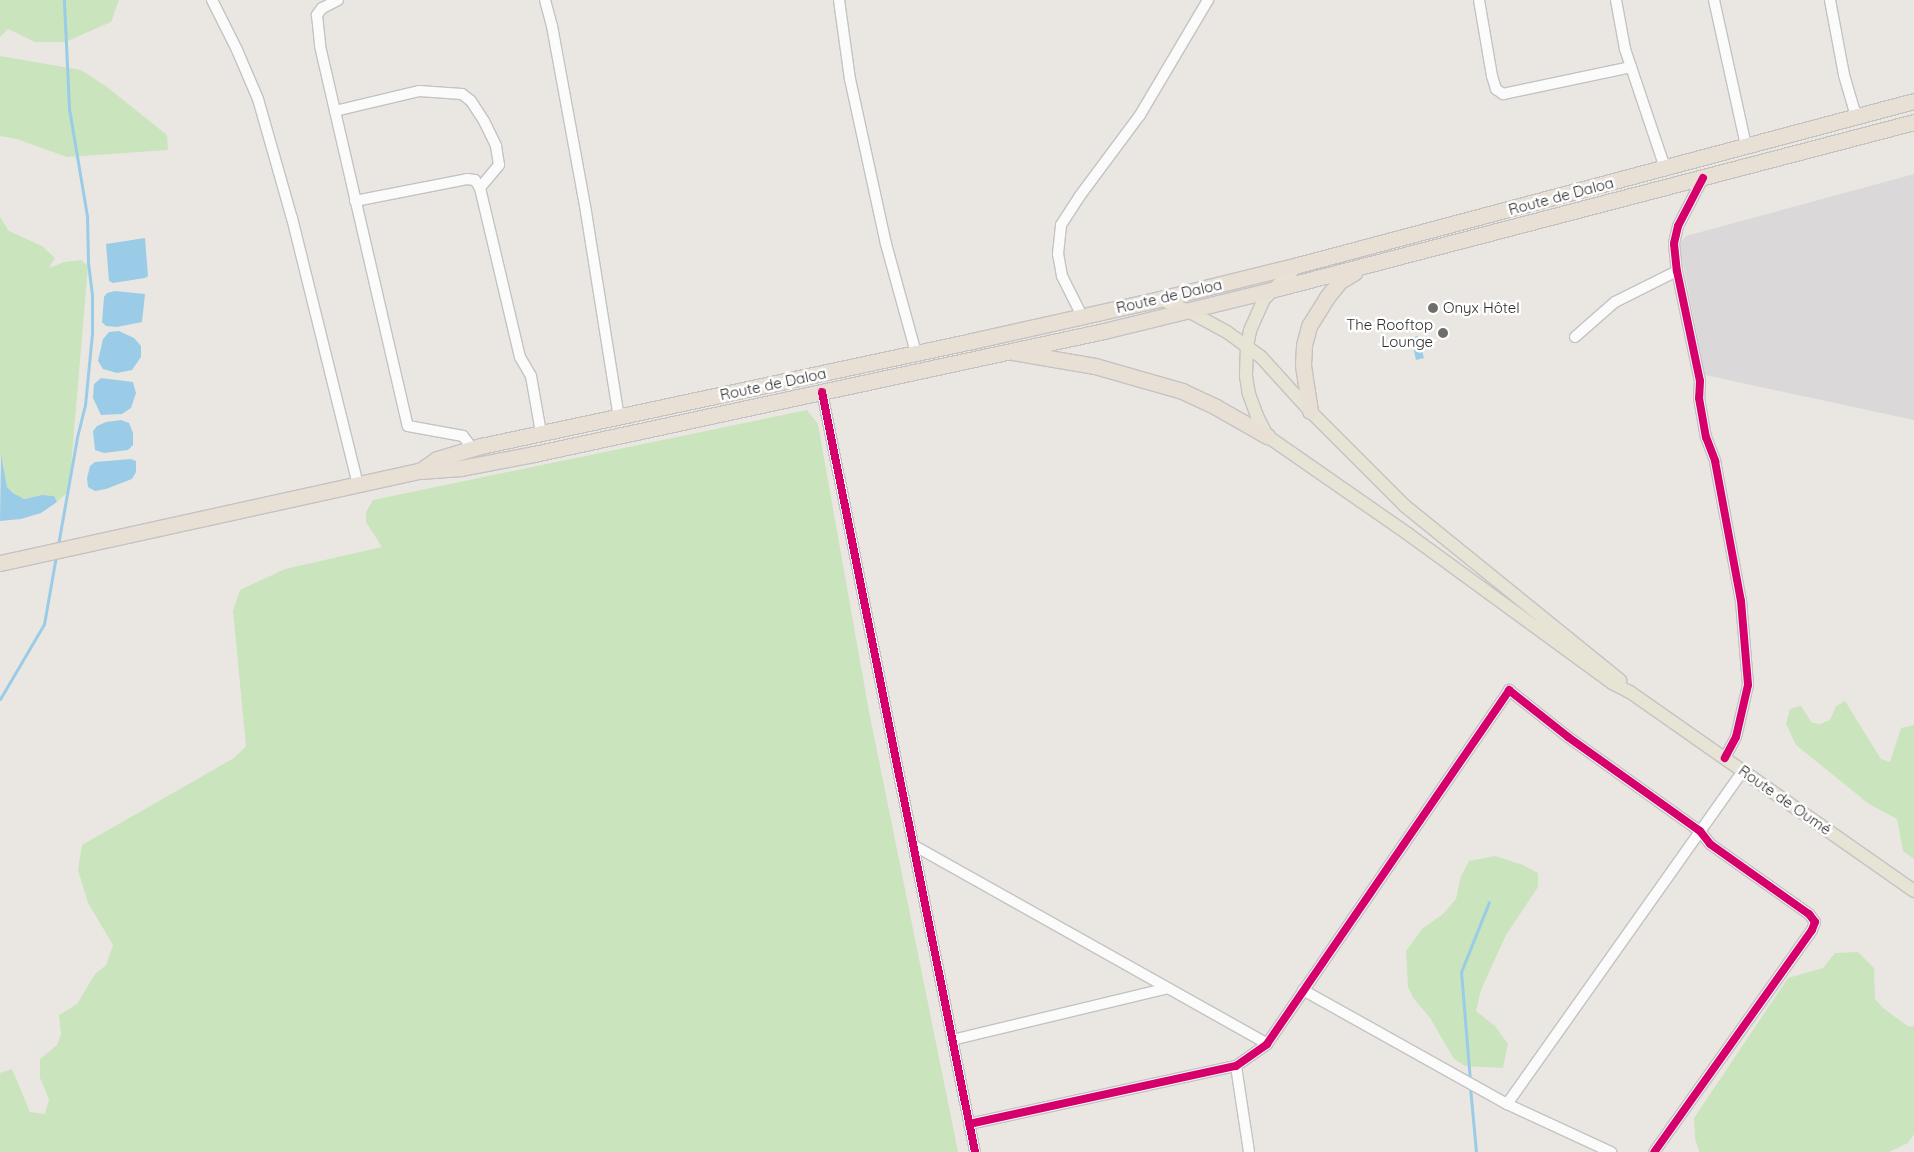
<!DOCTYPE html>
<html>
<head>
<meta charset="utf-8">
<style>
	body { margin:0 }
	#map { position:relative; width:1914px; height:1152px; overflow:hidden; background:#eae7e2; font-family:Quicksand,sans-serif }
	div>[style] { position:absolute }
	.industrial>* { inset:0; background:#dbd8d9 }
	.green>* { inset:0; background:#cae4bd }
	.water>* { inset:0; background:#9acce8 }
	.stream>* { height:3px; margin:-1.5px; padding:0 1.5px; transform-origin:1.5px; border-radius:1.5px; background:#9acce8 }
	.roads { filter:drop-shadow(1px 0 #c3c3c3) drop-shadow(-1px 0 #c3c3c3) drop-shadow(0 1px #c3c3c3) drop-shadow(0 -1px #c3c3c3) }
	.minor>* { height:10px; margin:-5px; padding:0 5px; transform-origin:5px; border-radius:5px; background:#fcfbfb }
	.major>* { height:12px; margin:-6px; padding:0 6px; transform-origin:6px; border-radius:6px; background:#e7e4d5 }
	.highway>* { height:15px; margin:-7.5px; padding:0 7.5px; transform-origin:7.5px; border-radius:7.5px; background:#e8dfd5 }
	.cycleway>* { height:8px; margin:-4px; padding:0 4px; transform-origin:4px; border-radius:4px; background:#d6006c }
	.dots>* { width:14px; height:14px; translate:-50% -50%; box-sizing:border-box; border:2px solid #fff; border-radius:50% }
	span { translate:-50% -50%; white-space:nowrap; text-align:center; line-height:1.15; -webkit-text-stroke:5px #fff; paint-order:stroke }
	.street-label { font-size:15px; color:#2c2c2c }
	.poi-label { font-size:15px; color:#2c2c2c }
	.left { translate:0 -50%; text-align:left }
	.right { translate:-100% -50%; text-align:right }
</style>
</head>
<body>
<div id="map">
	<div class="industrial">
		<i style="clip-path:polygon(1914px 174px,1914px 420px,1705px 375px,1679px 244px,1686px 236px)"></i>
	</div>
	<div class="green">
		<i style="clip-path:polygon(0 0,119px 0,111px 22px,65px 42px,35px 42px,8px 29px,0 37px)"></i>
		<i style="clip-path:polygon(0 56px,81px 70px,107px 87px,167px 135px,168px 150px,67px 157px,17px 139px,0 136px)"></i>
		<i style="clip-path:polygon(0 217px,9px 231px,42px 246px,55px 258px,49px 268px,64px 262px,81px 260px,88px 266px,69px 491px,57px 502px,54px 496px,42px 495px,23px 499px,13px 493px,7px 487px,0 455px)"></i>
		<i style="clip-path:polygon(807px 410px,818px 424px,868px 706px,958px 1152px,0 1152px,0 1073px,12px 1069px,30px 1112px,45px 1114px,49px 1099px,40px 1078px,40px 1059px,57px 1045px,61px 1034px,59px 1015px,77px 1004px,95px 974px,106px 965px,113px 945px,88px 903px,78px 870px,82px 845px,234px 758px,246px 746px,233px 611px,240px 590px,285px 569px,382px 547px,366px 522px,366px 512px,373px 500px)"></i>
		<i style="clip-path:polygon(1845px 701px,1881px 759px,1890px 762px,1901px 728px,1914px 725px,1914px 859px,1903px 851px,1897px 819px,1869px 804px,1796px 745px,1786px 724px,1790px 709px,1801px 706px,1812px 723px,1820px 724px,1830px 720px,1836px 706px)"></i>
		<i style="clip-path:polygon(1495px 856px,1523px 865px,1538px 873px,1538px 887px,1506px 935px,1481px 990px,1476px 1011px,1495px 1026px,1508px 1044px,1503px 1068px,1465px 1066px,1454px 1059px,1430px 1018px,1414px 999px,1408px 987px,1406px 951px,1422px 929px,1443px 914px,1456px 899px,1461px 876px,1469px 861px)"></i>
		<i style="clip-path:polygon(1858px 952px,1874px 968px,1875px 999px,1883px 1008px,1909px 1027px,1914px 1026px,1914px 1134px,1908px 1143px,1889px 1152px,1699px 1152px,1695px 1138px,1694px 1118px,1788px 978px,1823px 968px,1835px 953px)"></i>
	</div>
	<div class="water">
		<i style="clip-path:polygon(145px 238px,148px 276px,145px 278px,113px 283px,109px 281px,106px 244px)"></i>
		<i style="clip-path:polygon(115px 291px,145px 294px,142px 322px,117px 327px,106px 326px,102px 322px,104px 297px,107px 293px)"></i>
		<i style="clip-path:polygon(119px 331px,134px 338px,141px 346px,141px 357px,132px 370px,117px 373px,103px 369px,98px 361px,103px 339px,109px 332px)"></i>
		<i style="clip-path:polygon(1418px 336px,1424px 358px,1416px 360px,1411px 338px)"></i>
		<i style="clip-path:polygon(101px 378px,133px 382px,136px 393px,131px 408px,122px 414px,101px 415px,93px 398px,94px 384px)"></i>
		<i style="clip-path:polygon(121px 420px,129px 423px,133px 433px,133px 445px,128px 450px,104px 453px,95px 450px,93px 431px,97px 426px,106px 422px)"></i>
		<i style="clip-path:polygon(1px 455px,7px 487px,13px 493px,24px 499px,42px 495px,54px 496px,57px 502px,41px 513px,21px 519px,0 521px)"></i>
		<i style="clip-path:polygon(131px 459px,136px 461px,136px 472px,132px 479px,106px 489px,95px 491px,88px 487px,87px 478px,90px 466px,95px 462px)"></i>
	</div>
	<div class="stream">
		<i style="left:58px;top:545px;width:110px;rotate:-80deg"></i>
		<i style="left:77px;top:437px;width:33px;rotate:-76deg"></i>
		<i style="left:85px;top:405px;width:72px;rotate:-84.4deg"></i>
		<i style="left:92px;top:333px;width:38px;rotate:-90deg"></i>
		<i style="left:92px;top:295px;width:33px;rotate:-97deg"></i>
		<i style="left:88px;top:262px;width:46px;rotate:-91.2deg"></i>
		<i style="left:87px;top:216px;width:109px;rotate:-99.5deg"></i>
		<i style="left:69px;top:108px;width:108px;rotate:-92.7deg"></i>
		<i style="left:0;top:699px;width:87px;rotate:-59.6deg"></i>
		<i style="left:44px;top:624px;width:69px;rotate:-80deg"></i>
		<i style="left:1470px;top:1081px;width:109px;rotate:-94.7deg"></i>
		<i style="left:1461px;top:972px;width:75px;rotate:-68.2deg"></i>
		<i style="left:1470px;top:1087px;width:65px;rotate:84.7deg"></i>
	</div>
	<div class="roads">
		<div class="minor">
			<i style="left:212px;top:0;width:56px;rotate:63.4deg"></i>
			<i style="left:237px;top:50px;width:53px;rotate:66.8deg"></i>
			<i style="left:258px;top:99px;width:124px;rotate:74.1deg"></i>
			<i style="left:292px;top:218px;width:274px;rotate:76.1deg"></i>
			<i style="left:338px;top:0;width:18px;rotate:153deg"></i>
			<i style="left:322px;top:8px;width:9px;rotate:126deg"></i>
			<i style="left:317px;top:15px;width:31px;rotate:84deg"></i>
			<i style="left:320px;top:46px;width:390px;rotate:77deg"></i>
			<i style="left:408px;top:426px;width:56px;rotate:10.3deg"></i>
			<i style="left:463px;top:436px;width:15px;rotate:53deg"></i>
			<i style="left:545px;top:0;width:27px;rotate:75deg"></i>
			<i style="left:552px;top:26px;width:189px;rotate:79.6deg"></i>
			<i style="left:586px;top:212px;width:208px;rotate:80.9deg"></i>
			<i style="left:839px;top:0;width:80px;rotate:82.1deg"></i>
			<i style="left:850px;top:79px;width:169px;rotate:77.7deg"></i>
			<i style="left:886px;top:244px;width:113px;rotate:74.6deg"></i>
			<i style="left:1479px;top:0;width:77px;rotate:80.3deg"></i>
			<i style="left:1492px;top:76px;width:14px;rotate:73deg"></i>
			<i style="left:1496px;top:89px;width:9px;rotate:36deg"></i>
			<i style="left:1503px;top:94px;width:131px;rotate:-11.9deg"></i>
			<i style="left:1616px;top:0;width:50px;rotate:79.6deg"></i>
			<i style="left:1625px;top:49px;width:126px;rotate:71.4deg"></i>
			<i style="left:1714px;top:0;width:149px;rotate:77.6deg"></i>
			<i style="left:1830px;top:0;width:76px;rotate:79.4deg"></i>
			<i style="left:1844px;top:75px;width:43px;rotate:73.7deg"></i>
			<i style="left:335px;top:111px;width:86px;rotate:-13.4deg"></i>
			<i style="left:419px;top:91px;width:43px;rotate:4deg"></i>
			<i style="left:462px;top:94px;width:11px;rotate:38deg"></i>
			<i style="left:471px;top:101px;width:24px;rotate:57deg"></i>
			<i style="left:484px;top:121px;width:28px;rotate:64deg"></i>
			<i style="left:496px;top:146px;width:19px;rotate:81deg"></i>
			<i style="left:499px;top:165px;width:30px;rotate:130deg"></i>
			<i style="left:1703px;top:178px;width:54px;rotate:117.5deg"></i>
			<i style="left:1678px;top:226px;width:18px;rotate:103deg"></i>
			<i style="left:1674px;top:244px;width:27px;rotate:84deg"></i>
			<i style="left:1677px;top:271px;width:112px;rotate:78.2deg"></i>
			<i style="left:1700px;top:381px;width:17px;rotate:93deg"></i>
			<i style="left:1699px;top:398px;width:40px;rotate:80deg"></i>
			<i style="left:1706px;top:437px;width:26px;rotate:69deg"></i>
			<i style="left:1715px;top:461px;width:142px;rotate:79.5deg"></i>
			<i style="left:1741px;top:601px;width:84px;rotate:85.2deg"></i>
			<i style="left:1748px;top:685px;width:53px;rotate:103deg"></i>
			<i style="left:1736px;top:737px;width:24px;rotate:118deg"></i>
			<i style="left:355px;top:201px;width:114px;rotate:-11.1deg"></i>
			<i style="left:467px;top:179px;width:8px;rotate:7deg"></i>
			<i style="left:475px;top:180px;width:9px;rotate:58deg"></i>
			<i style="left:480px;top:188px;width:174px;rotate:76.7deg"></i>
			<i style="left:520px;top:357px;width:22px;rotate:60deg"></i>
			<i style="left:531px;top:376px;width:58px;rotate:80deg"></i>
			<i style="left:1082px;top:316px;width:45px;rotate:-116.6deg"></i>
			<i style="left:1062px;top:276px;width:22px;rotate:-100deg"></i>
			<i style="left:1058px;top:254px;width:29px;rotate:-84deg"></i>
			<i style="left:1061px;top:225px;width:33px;rotate:-57deg"></i>
			<i style="left:1079px;top:197px;width:102px;rotate:-53.4deg"></i>
			<i style="left:1140px;top:115px;width:134px;rotate:-59.4deg"></i>
			<i style="left:1575px;top:337px;width:53px;rotate:-41.2deg"></i>
			<i style="left:1615px;top:302px;width:69px;rotate:-26.6deg"></i>
			<i style="left:822px;top:392px;width:775px;rotate:78.62deg"></i>
			<i style="left:913px;top:845px;width:406px;rotate:29.3deg"></i>
			<i style="left:1303px;top:990px;width:234px;rotate:29.2deg"></i>
			<i style="left:1507px;top:1104px;width:115px;rotate:24.8deg"></i>
			<i style="left:952px;top:1040px;width:222px;rotate:-13.5deg"></i>
			<i style="left:1236px;top:1066px;width:87px;rotate:81.4deg"></i>
			<i style="left:1507px;top:1104px;width:408px;rotate:-54.7deg"></i>
			<i style="left:969px;top:1124px;width:273px;rotate:-12.3deg"></i>
			<i style="left:1236px;top:1066px;width:38px;rotate:-35deg"></i>
			<i style="left:1267px;top:1044px;width:429px;rotate:-55.6deg"></i>
			<i style="left:1509px;top:690px;width:75px;rotate:38.5deg"></i>
			<i style="left:1568px;top:737px;width:162px;rotate:35.5deg"></i>
			<i style="left:1700px;top:831px;width:16px;rotate:52deg"></i>
			<i style="left:1710px;top:844px;width:121px;rotate:35.3deg"></i>
			<i style="left:1809px;top:914px;width:10px;rotate:53deg"></i>
			<i style="left:1815px;top:922px;width:9px;rotate:111deg"></i>
			<i style="left:1812px;top:930px;width:272px;rotate:125.4deg"></i>
		</div>
		<div class="major">
			<i style="left:1298px;top:265px;width:48px;rotate:135deg"></i>
			<i style="left:1264px;top:299px;width:35px;rotate:114deg"></i>
			<i style="left:1250px;top:331px;width:15px;rotate:101deg"></i>
			<i style="left:1247px;top:346px;width:30px;rotate:92deg"></i>
			<i style="left:1246px;top:376px;width:18px;rotate:81deg"></i>
			<i style="left:1249px;top:394px;width:23px;rotate:70deg"></i>
			<i style="left:1257px;top:416px;width:22px;rotate:63deg"></i>
			<i style="left:1267px;top:436px;width:172px;rotate:34.8deg"></i>
			<i style="left:1408px;top:534px;width:253px;rotate:36.1deg"></i>
			<i style="left:1612px;top:683px;width:20px;rotate:27deg"></i>
			<i style="left:1630px;top:692px;width:347px;rotate:35deg"></i>
			<i style="left:1160px;top:299px;width:30px;rotate:23deg"></i>
			<i style="left:1188px;top:311px;width:44px;rotate:28.3deg"></i>
			<i style="left:1227px;top:332px;width:42px;rotate:36.3deg"></i>
			<i style="left:1261px;top:357px;width:73px;rotate:47.8deg"></i>
			<i style="left:1310px;top:411px;width:134px;rotate:45deg"></i>
			<i style="left:1405px;top:506px;width:277px;rotate:39deg"></i>
		</div>
		<div class="highway">
			<i style="left:1013px;top:352px;width:83px;rotate:9.7deg"></i>
			<i style="left:1095px;top:366px;width:91px;rotate:16deg"></i>
			<i style="left:1182px;top:391px;width:38px;rotate:25deg"></i>
			<i style="left:1216px;top:407px;width:59px;rotate:29.6deg"></i>
			<i style="left:1310px;top:411px;width:47px;rotate:-98.7deg"></i>
			<i style="left:1303px;top:365px;width:20px;rotate:-87deg"></i>
			<i style="left:1304px;top:345px;width:20px;rotate:-75deg"></i>
			<i style="left:1309px;top:326px;width:34px;rotate:-58deg"></i>
			<i style="left:1327px;top:297px;width:21px;rotate:-51deg"></i>
			<i style="left:1340px;top:281px;width:17px;rotate:-31deg"></i>
			<i style="left:420px;top:471px;width:21px;rotate:-35deg"></i>
			<i style="left:437px;top:459px;width:46px;rotate:-16.5deg"></i>
			<i style="left:481px;top:446px;width:502px;rotate:-12.07deg"></i>
			<i style="left:972px;top:341px;width:193px;rotate:-12.6deg"></i>
			<i style="left:1160px;top:299px;width:142px;rotate:-13.8deg"></i>
			<i style="left:1298px;top:265px;width:637px;rotate:-14.91deg"></i>
			<i style="left:0;top:563px;width:430px;rotate:-12.4deg"></i>
			<i style="left:420px;top:471px;width:41px;rotate:-4.2deg"></i>
			<i style="left:461px;top:468px;width:74px;rotate:-10.9deg"></i>
			<i style="left:534px;top:454px;width:583px;rotate:-12.18deg"></i>
			<i style="left:1104px;top:331px;width:172px;rotate:-13.8deg"></i>
			<i style="left:1271px;top:290px;width:665px;rotate:-14.64deg"></i>
		</div>
	</div>
	<div class="cycleway">
		<i style="left:1703px;top:178px;width:54px;rotate:117.5deg"></i>
		<i style="left:1678px;top:226px;width:18px;rotate:103deg"></i>
		<i style="left:1674px;top:244px;width:27px;rotate:84deg"></i>
		<i style="left:1677px;top:271px;width:112px;rotate:78.2deg"></i>
		<i style="left:1700px;top:381px;width:17px;rotate:93deg"></i>
		<i style="left:1699px;top:398px;width:40px;rotate:80deg"></i>
		<i style="left:1706px;top:437px;width:26px;rotate:69deg"></i>
		<i style="left:1715px;top:461px;width:142px;rotate:79.5deg"></i>
		<i style="left:1741px;top:601px;width:84px;rotate:85.2deg"></i>
		<i style="left:1748px;top:685px;width:53px;rotate:103deg"></i>
		<i style="left:1736px;top:737px;width:24px;rotate:118deg"></i>
		<i style="left:822px;top:392px;width:775px;rotate:78.62deg"></i>
		<i style="left:969px;top:1124px;width:273px;rotate:-12.3deg"></i>
		<i style="left:1236px;top:1066px;width:38px;rotate:-35deg"></i>
		<i style="left:1267px;top:1044px;width:429px;rotate:-55.6deg"></i>
		<i style="left:1509px;top:690px;width:75px;rotate:38.5deg"></i>
		<i style="left:1568px;top:737px;width:162px;rotate:35.5deg"></i>
		<i style="left:1700px;top:831px;width:16px;rotate:52deg"></i>
		<i style="left:1710px;top:844px;width:121px;rotate:35.3deg"></i>
		<i style="left:1809px;top:914px;width:10px;rotate:53deg"></i>
		<i style="left:1815px;top:922px;width:9px;rotate:111deg"></i>
		<i style="left:1812px;top:930px;width:272px;rotate:125.4deg"></i>
	</div>
	<div class="dots">
		<i style="left:1433px;top:308px;background:#6e6d6c"></i>
		<i style="left:1443px;top:333px;background:#6e6d6c"></i>
	</div>
	<div class="street-label">
		<span style="left:1561px;top:196px;rotate:-15deg">Route de Daloa</span>
		<span style="left:1169px;top:296px;rotate:-13deg">Route de Daloa</span>
		<span style="left:773px;top:384px;rotate:-12deg">Route de Daloa</span>
		<span style="left:1785px;top:800px;rotate:35deg">Route de Oumé</span>
	</div>
	<div class="poi-label">
		<span class="left" style="left:1443px;top:308px">Onyx Hôtel</span>
		<span class="right" style="left:1433px;top:333px">The Rooftop<br>Lounge</span>
	</div>
</div>
</body>
</html>
